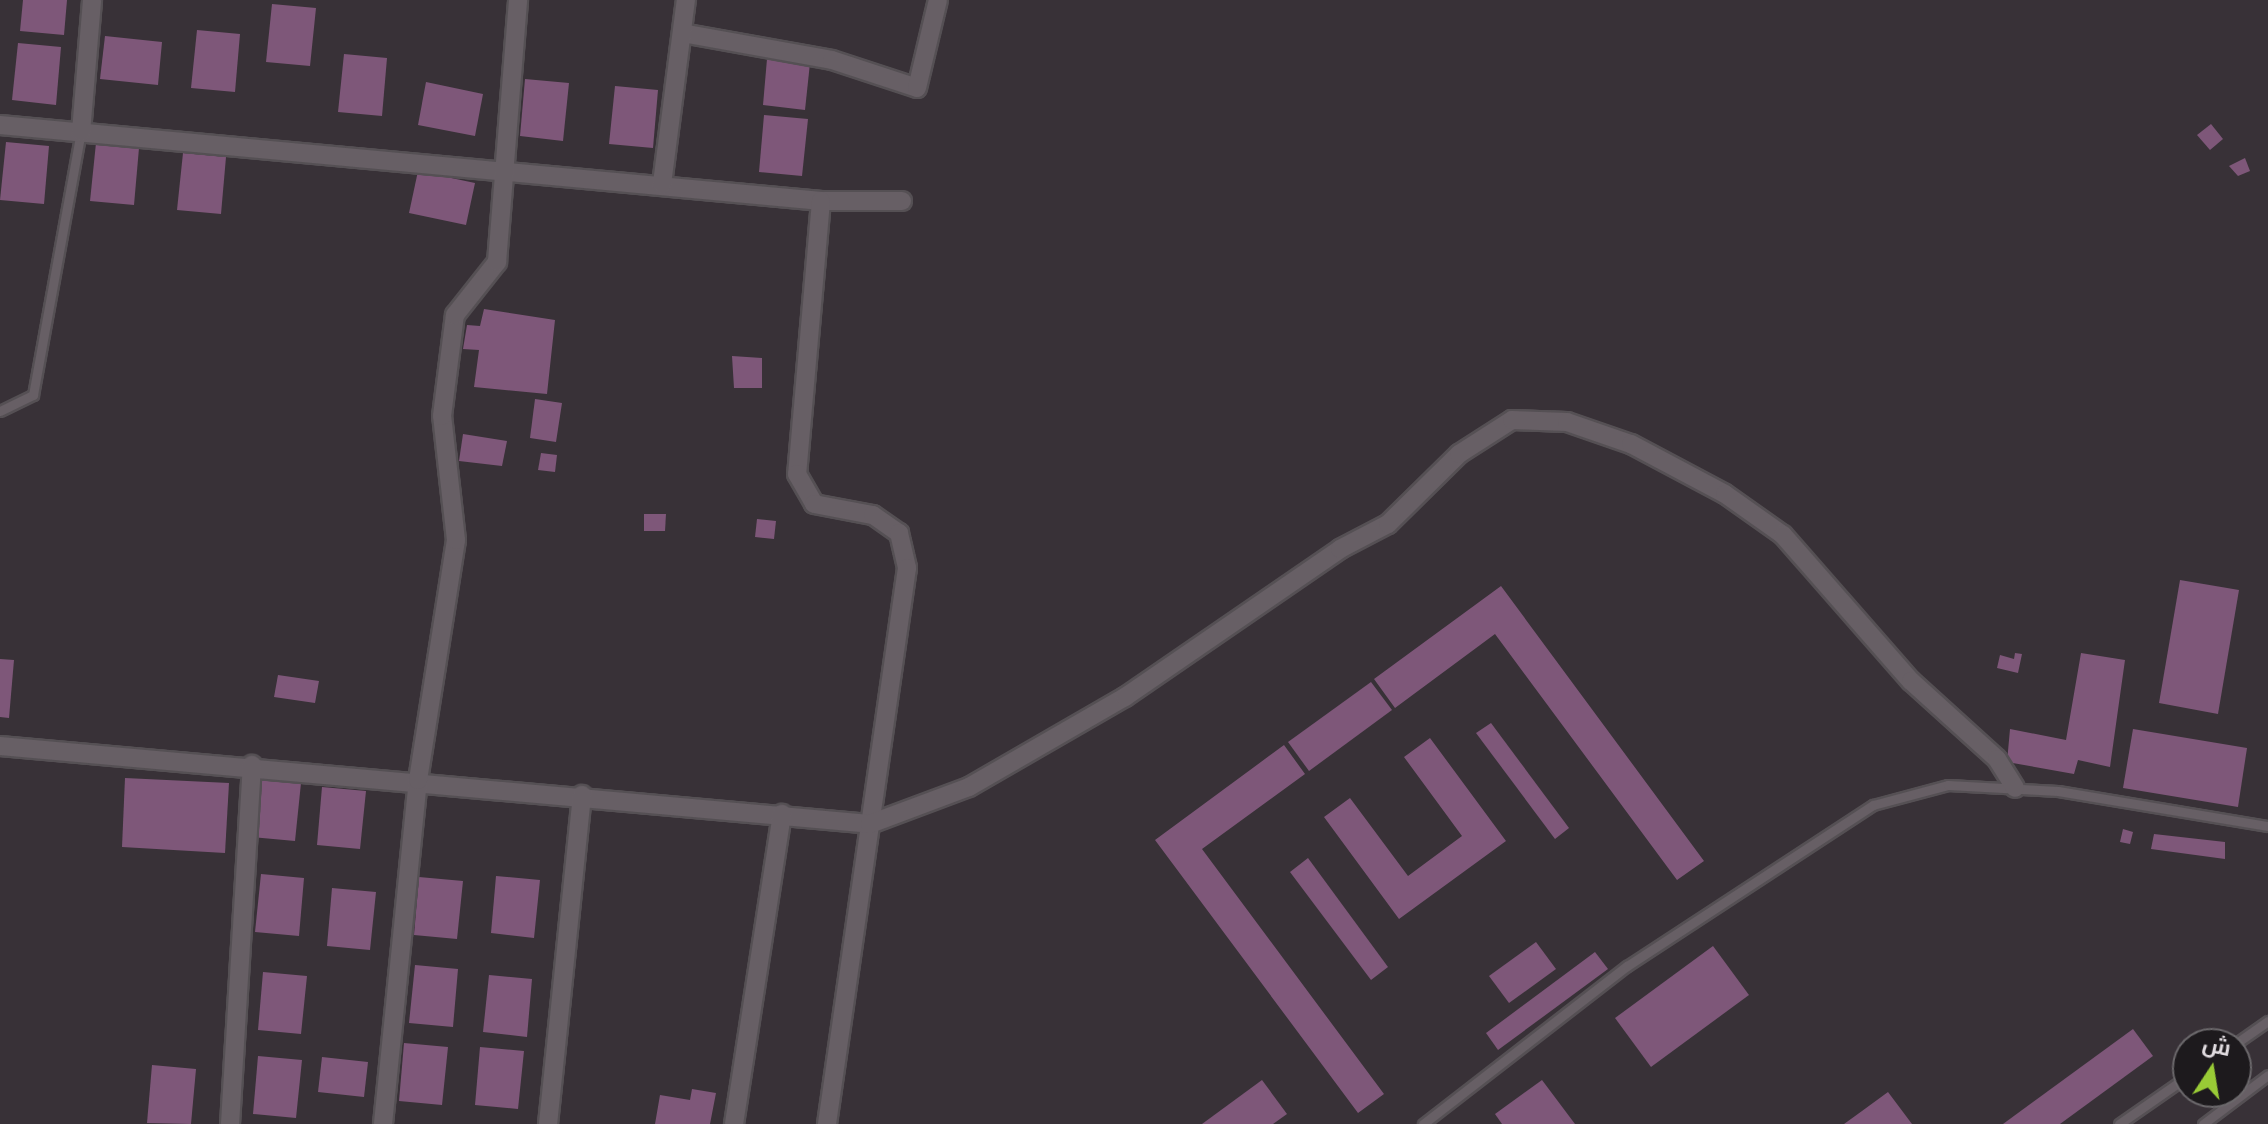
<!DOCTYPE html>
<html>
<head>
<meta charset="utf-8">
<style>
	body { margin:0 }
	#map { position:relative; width:2268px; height:1124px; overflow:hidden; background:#383137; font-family:"Fira Sans Condensed",Cairo,sans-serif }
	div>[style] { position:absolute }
	.building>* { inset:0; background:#7e5779 }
	.roads { filter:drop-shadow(2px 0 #555054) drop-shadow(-2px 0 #555054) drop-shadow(0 2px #555054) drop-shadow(0 -2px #555054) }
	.service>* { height:9px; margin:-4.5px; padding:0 4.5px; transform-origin:4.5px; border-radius:4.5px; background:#675f65 }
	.minor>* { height:18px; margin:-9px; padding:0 9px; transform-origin:9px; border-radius:9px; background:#675f65 }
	span { translate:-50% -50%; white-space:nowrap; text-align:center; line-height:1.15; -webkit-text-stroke:6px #1d1a1d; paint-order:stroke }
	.north { position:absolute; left:2172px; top:1028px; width:80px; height:80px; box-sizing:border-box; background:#1d1a1d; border:2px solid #6b686b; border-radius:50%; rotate:12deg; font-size:22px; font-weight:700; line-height:32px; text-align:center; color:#e1dce0 }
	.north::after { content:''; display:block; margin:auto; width:28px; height:36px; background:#99cb36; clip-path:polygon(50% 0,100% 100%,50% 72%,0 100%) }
</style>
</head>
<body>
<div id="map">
	<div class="building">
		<i style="clip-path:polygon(23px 0,67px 0,64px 35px,20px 31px)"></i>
		<i style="clip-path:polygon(272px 4px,316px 8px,310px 66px,266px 62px)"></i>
		<i style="clip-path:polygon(197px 30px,240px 34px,235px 92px,191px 88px)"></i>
		<i style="clip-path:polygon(105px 36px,162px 42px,158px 85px,100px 79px)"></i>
		<i style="clip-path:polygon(18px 43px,61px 47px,56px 105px,12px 100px)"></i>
		<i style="clip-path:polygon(344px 54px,387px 58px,382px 116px,338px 112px)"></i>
		<i style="clip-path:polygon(767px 59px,810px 63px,805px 110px,763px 105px)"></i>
		<i style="clip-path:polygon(525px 79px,569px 83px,563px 141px,520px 136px)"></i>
		<i style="clip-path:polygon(426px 82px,483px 94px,475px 136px,418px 125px)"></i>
		<i style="clip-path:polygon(615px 86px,658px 90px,653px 148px,609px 144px)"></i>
		<i style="clip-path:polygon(764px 115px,808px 119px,802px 176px,759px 172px)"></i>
		<i style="clip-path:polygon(2211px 124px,2223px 139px,2210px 150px,2197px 135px)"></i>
		<i style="clip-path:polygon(6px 142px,49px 146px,44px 204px,0 200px)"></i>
		<i style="clip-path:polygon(96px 143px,139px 148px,134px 205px,90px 201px)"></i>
		<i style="clip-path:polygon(183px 153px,226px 157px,221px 214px,177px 210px)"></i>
		<i style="clip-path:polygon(2245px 158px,2250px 171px,2238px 176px,2229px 166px)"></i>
		<i style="clip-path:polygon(418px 171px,475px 183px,466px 225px,409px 213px)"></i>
		<i style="clip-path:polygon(484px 309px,555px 320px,547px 394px,474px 387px,479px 350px,463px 349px,467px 325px,480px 326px)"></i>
		<i style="clip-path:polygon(732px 356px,762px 358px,762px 388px,734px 388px)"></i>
		<i style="clip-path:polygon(535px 399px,562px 403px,556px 442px,530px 438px)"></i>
		<i style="clip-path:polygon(463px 434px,507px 441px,502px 466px,459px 461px)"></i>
		<i style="clip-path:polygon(541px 453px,557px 455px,555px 472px,538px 470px)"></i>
		<i style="clip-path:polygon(644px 514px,666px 514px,665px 531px,644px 531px)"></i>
		<i style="clip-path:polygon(757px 519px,776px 521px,774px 539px,755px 537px)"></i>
		<i style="clip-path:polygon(2180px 580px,2239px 590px,2218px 714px,2159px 703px)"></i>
		<i style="clip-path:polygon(1501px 586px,1704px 861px,1677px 880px,1495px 634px,1395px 708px,1374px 679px)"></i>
		<i style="clip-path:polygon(2015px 653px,2022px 654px,2018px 673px,1997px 668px,2000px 655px,2014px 659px)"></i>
		<i style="clip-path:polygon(2081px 653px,2125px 660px,2110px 767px,2078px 760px,2074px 774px,2007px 762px,2010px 729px,2066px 740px)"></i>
		<i style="clip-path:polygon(0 659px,14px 660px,9px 718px,0 717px)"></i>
		<i style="clip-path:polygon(278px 675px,319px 681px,315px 703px,274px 697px)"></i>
		<i style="clip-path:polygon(1371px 682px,1392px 710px,1309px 771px,1288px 742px)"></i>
		<i style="clip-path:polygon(1491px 723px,1569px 828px,1555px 839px,1476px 733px)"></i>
		<i style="clip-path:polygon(2133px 729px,2247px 748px,2238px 807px,2123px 788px)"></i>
		<i style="clip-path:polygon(1430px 738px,1506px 841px,1399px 919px,1324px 817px,1350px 798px,1408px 876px,1462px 836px,1404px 757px)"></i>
		<i style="clip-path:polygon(1284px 745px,1305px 774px,1202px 849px,1384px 1094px,1358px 1113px,1155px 840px)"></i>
		<i style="clip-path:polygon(125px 778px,229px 783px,225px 853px,122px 847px)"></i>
		<i style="clip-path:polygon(258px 779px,301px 783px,295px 841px,252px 837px)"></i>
		<i style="clip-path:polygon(322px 787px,366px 791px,360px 849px,317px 845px)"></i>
		<i style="clip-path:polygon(2123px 829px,2133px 832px,2130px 844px,2120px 842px)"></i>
		<i style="clip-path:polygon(2154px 834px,2225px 842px,2225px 859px,2151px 849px)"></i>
		<i style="clip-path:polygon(1308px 858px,1388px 967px,1371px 980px,1290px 872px)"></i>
		<i style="clip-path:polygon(261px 874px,304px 878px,299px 936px,255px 932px)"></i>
		<i style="clip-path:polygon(496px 876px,540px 880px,534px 938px,491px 933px)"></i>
		<i style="clip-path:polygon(419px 877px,463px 881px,457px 939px,414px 935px)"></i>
		<i style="clip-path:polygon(332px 888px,376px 892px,370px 950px,327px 946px)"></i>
		<i style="clip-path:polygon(1536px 942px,1556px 969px,1509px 1003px,1489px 976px)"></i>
		<i style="clip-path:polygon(1713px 946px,1749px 995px,1651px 1067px,1615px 1018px)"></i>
		<i style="clip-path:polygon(1595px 952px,1608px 969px,1498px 1050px,1486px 1033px)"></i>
		<i style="clip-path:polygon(415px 965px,458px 969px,453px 1027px,409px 1023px)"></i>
		<i style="clip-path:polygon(263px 972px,307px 976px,301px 1034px,258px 1030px)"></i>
		<i style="clip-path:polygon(489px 975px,532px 979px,527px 1037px,483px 1032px)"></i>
		<i style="clip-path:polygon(2133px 1029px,2153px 1056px,2060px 1124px,2003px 1124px)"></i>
		<i style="clip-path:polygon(404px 1043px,448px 1047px,442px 1105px,399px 1101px)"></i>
		<i style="clip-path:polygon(480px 1047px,524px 1051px,518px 1109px,475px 1105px)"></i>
		<i style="clip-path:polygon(258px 1056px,302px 1060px,296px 1118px,253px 1114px)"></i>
		<i style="clip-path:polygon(322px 1057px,368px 1062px,364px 1097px,318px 1092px)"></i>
		<i style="clip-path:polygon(152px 1065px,196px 1069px,191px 1124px,147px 1123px)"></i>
		<i style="clip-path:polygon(1262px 1080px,1287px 1114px,1273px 1124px,1202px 1124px)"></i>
		<i style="clip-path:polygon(1542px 1080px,1575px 1124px,1502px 1124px,1495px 1114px)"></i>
		<i style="clip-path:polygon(692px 1089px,716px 1093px,710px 1124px,655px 1124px,660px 1095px,690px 1100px)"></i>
		<i style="clip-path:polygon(1888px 1092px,1912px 1124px,1844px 1124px,1862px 1111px)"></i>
	</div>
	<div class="roads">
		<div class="service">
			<i style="left:0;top:411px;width:37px;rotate:-26deg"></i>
			<i style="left:33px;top:395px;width:267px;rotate:-79.7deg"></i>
			<i style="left:2235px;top:1044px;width:40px;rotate:-34.9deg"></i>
			<i style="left:1423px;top:1124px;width:258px;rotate:-37.8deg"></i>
			<i style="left:1627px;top:966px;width:294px;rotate:-33.2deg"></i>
			<i style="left:1873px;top:805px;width:78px;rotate:-14.9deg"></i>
			<i style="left:1948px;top:785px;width:110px;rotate:3.1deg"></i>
			<i style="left:2058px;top:791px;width:213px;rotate:9.5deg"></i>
			<i style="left:2119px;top:1124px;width:84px;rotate:-34.8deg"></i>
			<i style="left:2203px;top:1124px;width:81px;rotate:-37deg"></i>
		</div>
		<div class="minor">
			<i style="left:682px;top:33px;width:152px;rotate:10.2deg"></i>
			<i style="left:832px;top:60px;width:89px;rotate:18.2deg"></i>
			<i style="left:917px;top:88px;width:90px;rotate:-76.6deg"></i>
			<i style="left:0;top:125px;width:825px;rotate:5.29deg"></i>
			<i style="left:821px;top:201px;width:81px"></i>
			<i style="left:81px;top:132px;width:132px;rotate:-85.2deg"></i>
			<i style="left:662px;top:184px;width:186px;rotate:-82.6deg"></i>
			<i style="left:821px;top:201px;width:274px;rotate:95deg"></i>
			<i style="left:797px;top:474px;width:34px;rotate:60deg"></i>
			<i style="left:814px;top:504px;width:60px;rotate:10.6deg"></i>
			<i style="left:873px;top:515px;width:32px;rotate:35deg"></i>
			<i style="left:899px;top:533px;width:36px;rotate:77deg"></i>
			<i style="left:907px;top:568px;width:562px;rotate:98.19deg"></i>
			<i style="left:0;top:746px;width:873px;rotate:5.12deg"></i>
			<i style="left:870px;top:824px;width:106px;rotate:-20.5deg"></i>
			<i style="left:969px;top:787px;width:180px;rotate:-30deg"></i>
			<i style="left:1125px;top:697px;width:261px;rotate:-34.5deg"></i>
			<i style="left:1340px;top:549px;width:54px;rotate:-27.5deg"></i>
			<i style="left:1388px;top:524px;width:100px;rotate:-44.6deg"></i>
			<i style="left:1459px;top:454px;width:63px;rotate:-32.7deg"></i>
			<i style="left:1512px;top:420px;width:55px;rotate:2.1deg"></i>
			<i style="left:1567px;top:422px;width:68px;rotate:19deg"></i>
			<i style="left:1631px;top:444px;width:106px;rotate:28deg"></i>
			<i style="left:1725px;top:494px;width:71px;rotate:35.3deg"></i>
			<i style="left:1783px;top:535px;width:194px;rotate:48.8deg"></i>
			<i style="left:1911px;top:681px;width:116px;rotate:42.2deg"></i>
			<i style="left:1997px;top:759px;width:34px;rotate:58deg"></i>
			<i style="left:230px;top:1124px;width:360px;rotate:-86.5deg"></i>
			<i style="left:383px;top:1124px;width:346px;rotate:-84.2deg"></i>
			<i style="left:418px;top:780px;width:243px;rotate:-81deg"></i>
			<i style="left:456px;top:540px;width:125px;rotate:-96.4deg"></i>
			<i style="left:442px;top:416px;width:102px;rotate:-82.7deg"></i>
			<i style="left:455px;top:315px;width:68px;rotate:-51.6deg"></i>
			<i style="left:497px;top:262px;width:263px;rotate:-85.4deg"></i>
			<i style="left:548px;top:1124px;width:331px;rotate:-84.1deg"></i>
			<i style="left:734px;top:1124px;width:314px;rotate:-81.2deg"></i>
		</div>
	</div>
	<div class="north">ش</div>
</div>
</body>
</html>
